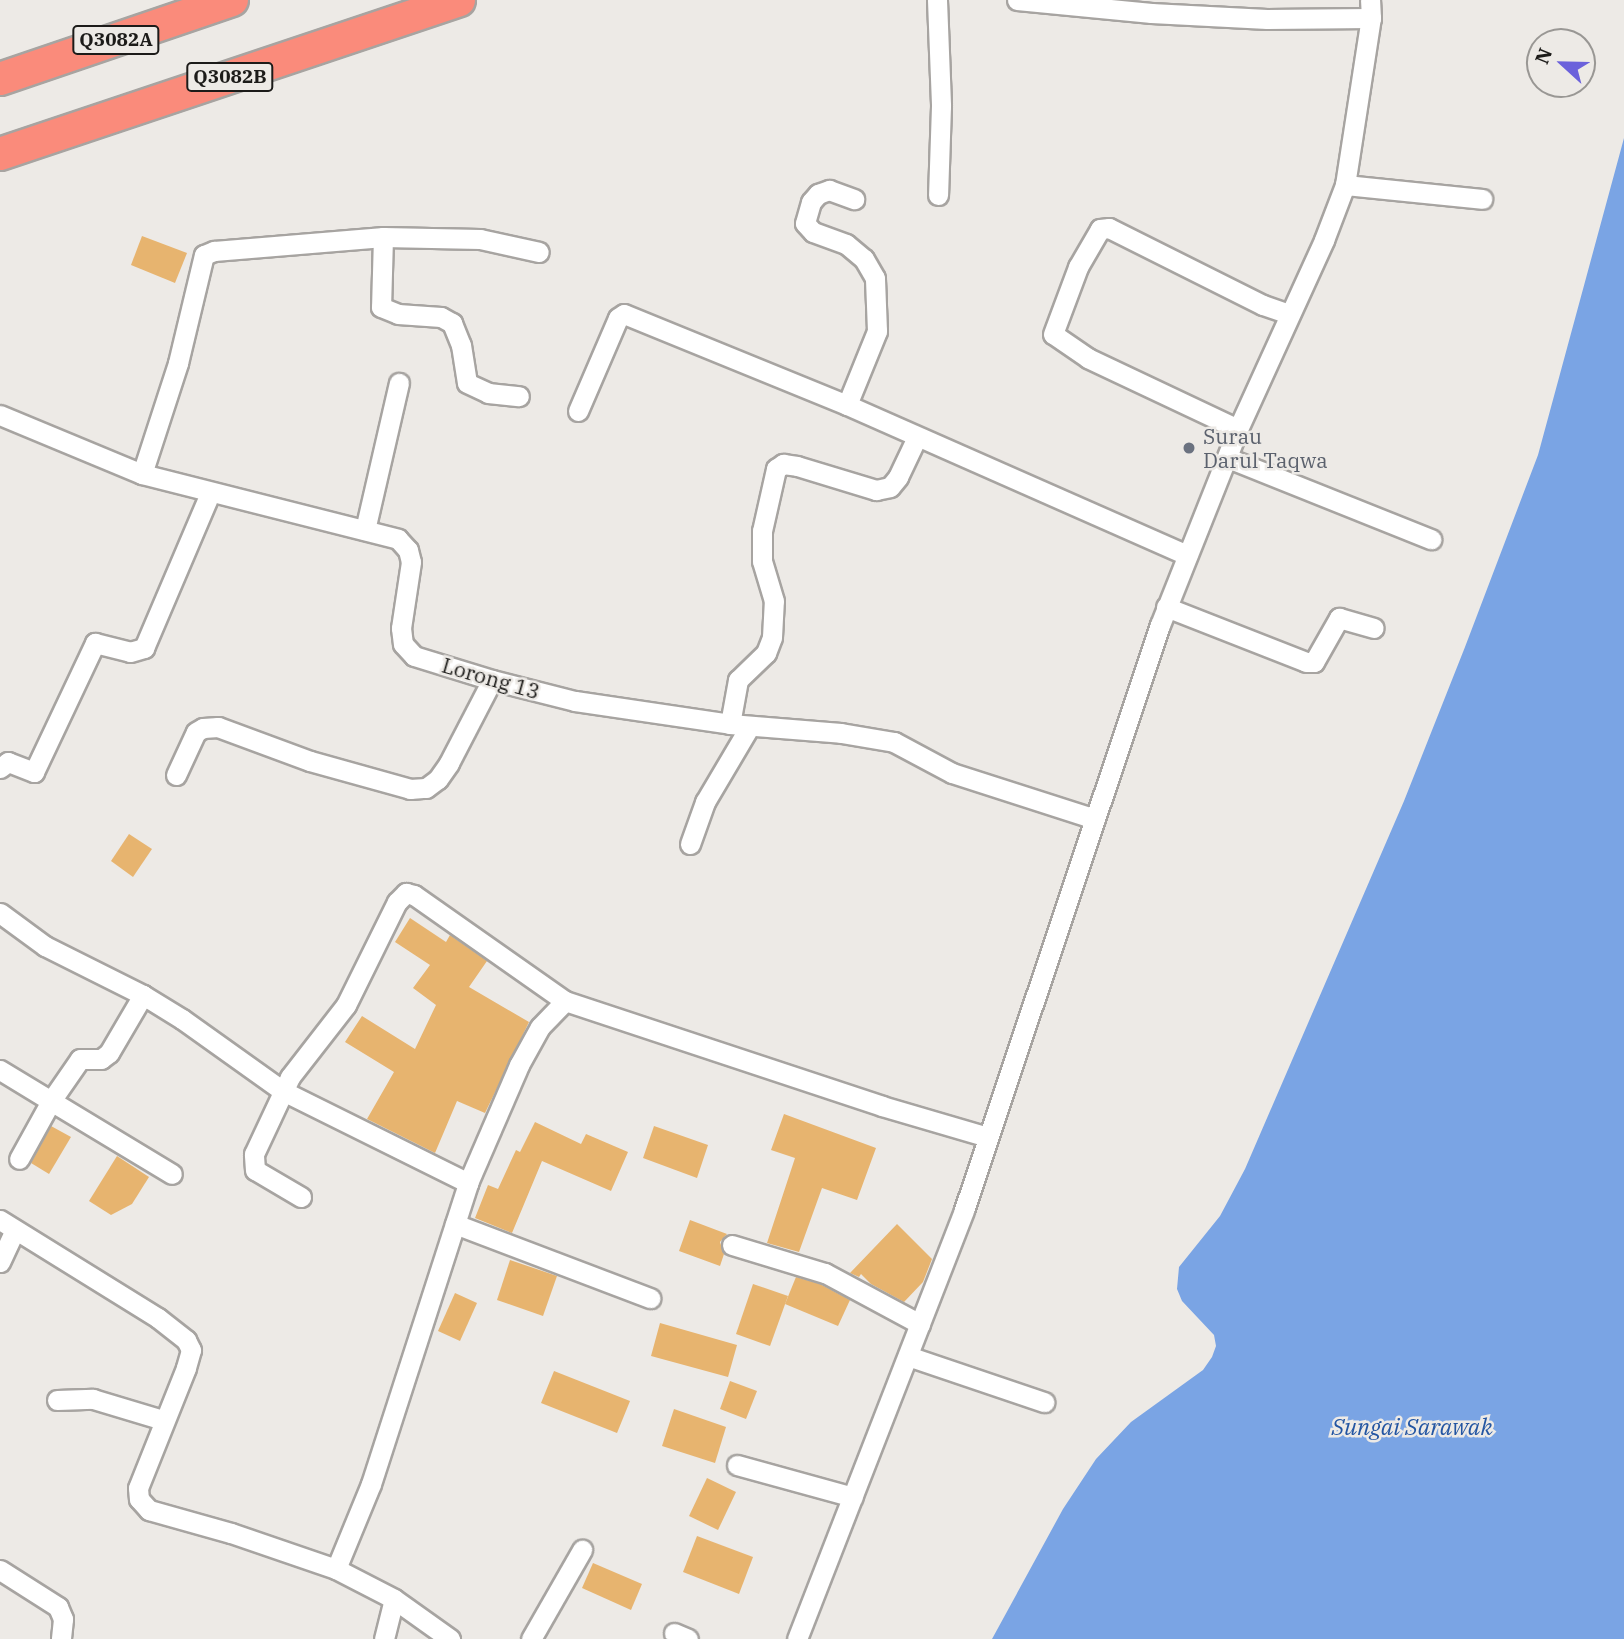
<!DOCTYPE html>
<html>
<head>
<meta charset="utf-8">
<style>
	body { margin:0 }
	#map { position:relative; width:1624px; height:1639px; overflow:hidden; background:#edeae6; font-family:"IBM Plex Serif",serif }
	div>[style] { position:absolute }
	.water>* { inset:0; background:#7aa4e4 }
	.building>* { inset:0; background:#e7b46f }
	.roads { filter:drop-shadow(2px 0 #a7a4a1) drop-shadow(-2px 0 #a7a4a1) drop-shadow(0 2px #a7a4a1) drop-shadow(0 -2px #a7a4a1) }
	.minor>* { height:19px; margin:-9.5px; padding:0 9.5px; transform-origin:9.5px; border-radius:9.5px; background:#fff }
	.trunk>* { height:32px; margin:-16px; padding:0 16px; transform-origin:16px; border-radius:16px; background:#fa8b7b }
	.dots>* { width:19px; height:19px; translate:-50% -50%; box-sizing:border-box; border:4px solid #edeae6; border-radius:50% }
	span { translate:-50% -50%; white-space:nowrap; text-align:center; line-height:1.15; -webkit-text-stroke:5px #edeae6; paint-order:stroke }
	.shield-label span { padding:2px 5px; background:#edeae6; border:2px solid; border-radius:5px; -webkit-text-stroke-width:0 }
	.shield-label { font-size:19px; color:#1c1b19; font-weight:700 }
	.worship-label { font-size:21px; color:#5b616d }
	.left { translate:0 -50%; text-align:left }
	.street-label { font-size:21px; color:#1c1b19 }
	.water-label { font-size:23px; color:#2355a2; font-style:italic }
	.north { position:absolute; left:1526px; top:28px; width:70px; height:70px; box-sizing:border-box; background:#edeae6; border:2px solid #999794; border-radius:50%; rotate:292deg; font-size:19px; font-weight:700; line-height:28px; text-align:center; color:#1c1b19 }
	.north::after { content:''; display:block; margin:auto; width:24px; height:32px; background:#6b61db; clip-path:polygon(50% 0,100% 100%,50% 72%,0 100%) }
</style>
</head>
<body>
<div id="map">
	<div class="water">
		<i style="clip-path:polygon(1624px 138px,1624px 1639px,992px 1639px,1063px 1509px,1096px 1459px,1131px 1422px,1203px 1370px,1212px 1357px,1216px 1346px,1214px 1335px,1182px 1301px,1177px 1289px,1179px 1267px,1220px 1216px,1245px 1169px,1404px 801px,1465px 647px,1538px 455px)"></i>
	</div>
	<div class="building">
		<i style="clip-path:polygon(142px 236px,187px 253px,175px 283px,131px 265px)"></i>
		<i style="clip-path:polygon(129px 834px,152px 849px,133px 877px,111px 861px)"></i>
		<i style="clip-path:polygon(410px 918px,446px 942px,450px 935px,487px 961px,469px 987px,529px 1022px,485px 1113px,457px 1101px,435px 1153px,367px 1119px,394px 1072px,345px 1042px,362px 1016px,415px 1049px,436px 1005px,413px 988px,430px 965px,395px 942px)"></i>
		<i style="clip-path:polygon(784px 1114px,876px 1148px,857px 1200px,822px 1188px,799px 1252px,767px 1243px,795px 1158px,771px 1150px)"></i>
		<i style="clip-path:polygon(535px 1122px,581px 1144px,586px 1134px,628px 1152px,611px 1191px,542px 1161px,512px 1233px,475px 1218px,488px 1185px,498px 1189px,516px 1150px,520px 1152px)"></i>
		<i style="clip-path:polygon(51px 1126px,71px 1137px,49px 1174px,31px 1163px)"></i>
		<i style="clip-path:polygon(654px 1126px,708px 1145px,697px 1178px,643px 1158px)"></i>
		<i style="clip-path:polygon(117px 1156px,149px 1177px,132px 1204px,111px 1215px,89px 1201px)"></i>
		<i style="clip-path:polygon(690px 1220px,727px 1234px,720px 1242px,724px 1254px,720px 1266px,679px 1251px)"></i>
		<i style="clip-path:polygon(897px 1224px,932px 1259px,923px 1282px,904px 1302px,871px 1284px,861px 1274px,859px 1277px,850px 1273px)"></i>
		<i style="clip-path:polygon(510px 1260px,557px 1276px,543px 1316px,497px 1300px)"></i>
		<i style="clip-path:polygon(796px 1277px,820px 1284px,850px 1300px,838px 1326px,785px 1304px)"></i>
		<i style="clip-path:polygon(753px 1284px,788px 1296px,770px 1346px,736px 1334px)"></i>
		<i style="clip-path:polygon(455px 1293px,477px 1303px,460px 1341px,438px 1331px)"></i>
		<i style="clip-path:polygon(660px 1323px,737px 1345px,728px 1377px,651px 1356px)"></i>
		<i style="clip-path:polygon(554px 1371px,630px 1401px,617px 1433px,541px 1403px)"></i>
		<i style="clip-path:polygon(730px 1381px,757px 1391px,746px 1419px,720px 1409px)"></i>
		<i style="clip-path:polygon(674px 1409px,726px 1427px,715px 1463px,662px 1446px)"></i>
		<i style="clip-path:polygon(707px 1478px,736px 1492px,718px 1530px,689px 1516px)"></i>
		<i style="clip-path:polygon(697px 1536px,753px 1557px,739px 1594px,683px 1572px)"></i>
		<i style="clip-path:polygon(593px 1563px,642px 1584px,631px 1610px,582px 1588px)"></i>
	</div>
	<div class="roads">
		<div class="minor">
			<i style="left:937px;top:0;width:106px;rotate:87.8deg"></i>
			<i style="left:941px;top:106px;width:89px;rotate:91.9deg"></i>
			<i style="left:1017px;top:0;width:135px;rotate:5.5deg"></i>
			<i style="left:1151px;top:13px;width:116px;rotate:3deg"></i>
			<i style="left:1267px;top:19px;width:104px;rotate:-0.6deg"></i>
			<i style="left:1345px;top:185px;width:138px;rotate:5.8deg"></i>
			<i style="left:383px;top:237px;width:70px;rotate:91.6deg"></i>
			<i style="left:381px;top:307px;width:18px;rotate:22deg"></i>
			<i style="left:398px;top:314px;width:43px;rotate:4deg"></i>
			<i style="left:441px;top:317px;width:13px;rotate:29deg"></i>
			<i style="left:452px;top:323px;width:24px;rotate:68deg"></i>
			<i style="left:461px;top:345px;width:38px;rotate:81deg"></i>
			<i style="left:467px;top:383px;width:23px;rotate:25deg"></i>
			<i style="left:488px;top:393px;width:31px;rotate:6deg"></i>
			<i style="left:847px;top:405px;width:80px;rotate:-67.9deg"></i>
			<i style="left:877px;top:331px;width:53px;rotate:-92.2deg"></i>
			<i style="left:875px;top:278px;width:22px;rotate:-120deg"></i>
			<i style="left:864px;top:259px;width:23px;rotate:-140deg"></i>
			<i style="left:846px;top:244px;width:35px;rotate:-160deg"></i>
			<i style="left:813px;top:232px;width:12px;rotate:-132deg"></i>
			<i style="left:805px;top:223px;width:22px;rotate:-74deg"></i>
			<i style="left:811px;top:202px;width:11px;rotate:-49deg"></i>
			<i style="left:818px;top:194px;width:12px;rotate:-20deg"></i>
			<i style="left:829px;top:190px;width:27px;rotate:20deg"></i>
			<i style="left:578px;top:411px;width:101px;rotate:-66.7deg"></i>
			<i style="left:618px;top:318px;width:7px;rotate:-34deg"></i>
			<i style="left:624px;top:314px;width:241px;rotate:22.2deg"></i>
			<i style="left:847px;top:405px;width:372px;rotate:23.8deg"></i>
			<i style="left:0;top:415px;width:154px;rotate:22.6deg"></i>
			<i style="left:142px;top:474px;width:264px;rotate:14.2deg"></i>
			<i style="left:398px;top:539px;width:15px;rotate:48deg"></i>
			<i style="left:408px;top:550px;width:12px;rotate:76deg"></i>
			<i style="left:411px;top:562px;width:67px;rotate:98.6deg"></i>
			<i style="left:401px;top:628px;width:16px;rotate:83deg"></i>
			<i style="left:403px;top:644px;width:16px;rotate:47deg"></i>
			<i style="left:414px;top:656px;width:82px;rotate:17.1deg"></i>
			<i style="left:492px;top:680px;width:86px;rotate:14.2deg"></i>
			<i style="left:575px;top:701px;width:157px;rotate:8.4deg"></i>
			<i style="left:730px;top:724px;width:111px;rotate:4.6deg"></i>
			<i style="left:841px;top:733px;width:54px;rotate:9.6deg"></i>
			<i style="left:894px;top:742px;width:66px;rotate:28.1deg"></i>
			<i style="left:952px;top:773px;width:150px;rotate:17.8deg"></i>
			<i style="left:1238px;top:429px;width:166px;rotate:-154.7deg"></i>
			<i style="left:1088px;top:358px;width:42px;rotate:-145.6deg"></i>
			<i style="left:1053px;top:334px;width:72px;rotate:-69.5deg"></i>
			<i style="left:1078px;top:267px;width:44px;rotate:-59.9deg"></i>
			<i style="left:1100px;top:229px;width:9px;rotate:-6deg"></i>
			<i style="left:1109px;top:228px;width:172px;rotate:26.6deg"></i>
			<i style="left:1263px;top:305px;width:28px;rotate:19deg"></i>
			<i style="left:1228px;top:458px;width:219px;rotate:21.8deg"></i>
			<i style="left:142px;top:474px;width:117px;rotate:-72deg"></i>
			<i style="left:178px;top:363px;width:111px;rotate:-76.5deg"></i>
			<i style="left:204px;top:255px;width:11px;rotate:-22deg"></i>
			<i style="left:214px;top:251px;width:170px;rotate:-4.7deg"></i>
			<i style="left:383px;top:237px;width:97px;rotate:1.2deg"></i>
			<i style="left:480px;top:239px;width:60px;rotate:12.4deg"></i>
			<i style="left:365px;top:530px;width:151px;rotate:-77deg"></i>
			<i style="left:1166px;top:607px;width:150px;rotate:21.4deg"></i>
			<i style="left:1306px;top:662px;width:8px"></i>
			<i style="left:1314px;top:662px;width:51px;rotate:-60.4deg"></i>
			<i style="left:1339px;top:618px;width:36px;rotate:16deg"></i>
			<i style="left:730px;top:724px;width:45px;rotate:-79.7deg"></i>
			<i style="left:738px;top:680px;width:39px;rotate:-44deg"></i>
			<i style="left:766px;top:653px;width:17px;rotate:-69deg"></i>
			<i style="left:772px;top:637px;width:36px;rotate:-87deg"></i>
			<i style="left:774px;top:601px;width:42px;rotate:-106.7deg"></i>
			<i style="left:762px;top:561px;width:30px;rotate:-90deg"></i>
			<i style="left:762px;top:531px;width:64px;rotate:-77.3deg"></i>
			<i style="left:776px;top:469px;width:9px;rotate:-36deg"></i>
			<i style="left:783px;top:464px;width:14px;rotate:8deg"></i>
			<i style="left:797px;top:466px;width:83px;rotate:16.9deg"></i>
			<i style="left:876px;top:490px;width:14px;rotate:-12deg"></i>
			<i style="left:890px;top:487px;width:13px;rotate:-51deg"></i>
			<i style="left:898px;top:477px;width:44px;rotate:-64.6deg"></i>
			<i style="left:0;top:768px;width:10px;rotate:-37deg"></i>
			<i style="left:8px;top:762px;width:28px;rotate:21deg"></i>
			<i style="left:34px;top:772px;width:143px;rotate:-64.7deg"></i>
			<i style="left:95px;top:643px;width:36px;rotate:14deg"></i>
			<i style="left:130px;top:652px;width:15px;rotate:-16deg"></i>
			<i style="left:144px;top:648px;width:168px;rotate:-66.9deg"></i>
			<i style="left:176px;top:775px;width:47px;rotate:-65.1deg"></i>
			<i style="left:196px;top:732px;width:8px;rotate:-30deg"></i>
			<i style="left:203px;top:728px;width:15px;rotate:-4deg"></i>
			<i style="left:218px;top:727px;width:98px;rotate:20.3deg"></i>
			<i style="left:310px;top:761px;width:104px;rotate:15.6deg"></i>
			<i style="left:410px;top:789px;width:16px;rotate:-4deg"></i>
			<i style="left:426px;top:788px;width:15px;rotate:-37deg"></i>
			<i style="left:438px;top:779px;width:19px;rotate:-55deg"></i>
			<i style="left:449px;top:763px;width:93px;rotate:-62.6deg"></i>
			<i style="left:690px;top:844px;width:45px;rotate:-70.3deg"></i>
			<i style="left:705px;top:802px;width:88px;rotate:-59.4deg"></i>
			<i style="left:0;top:913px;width:56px;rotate:36.3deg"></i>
			<i style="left:45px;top:946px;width:110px;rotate:26.6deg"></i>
			<i style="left:143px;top:995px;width:46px;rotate:31.6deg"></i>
			<i style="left:182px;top:1019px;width:124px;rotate:35.5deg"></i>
			<i style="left:283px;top:1091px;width:207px;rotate:26.4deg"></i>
			<i style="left:143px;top:995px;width:67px;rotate:120.4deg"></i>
			<i style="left:109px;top:1053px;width:10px;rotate:143deg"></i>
			<i style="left:101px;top:1059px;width:21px;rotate:180deg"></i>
			<i style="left:80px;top:1059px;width:51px;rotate:124.6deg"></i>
			<i style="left:51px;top:1101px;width:141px;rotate:31.1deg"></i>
			<i style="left:0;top:1070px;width:60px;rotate:31.3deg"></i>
			<i style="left:51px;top:1101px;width:66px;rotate:118.9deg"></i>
			<i style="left:301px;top:1197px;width:53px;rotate:-149.6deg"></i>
			<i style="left:255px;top:1170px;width:16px;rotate:-94deg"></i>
			<i style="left:254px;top:1154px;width:85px;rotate:-64.9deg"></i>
			<i style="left:290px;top:1077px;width:91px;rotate:-52.1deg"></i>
			<i style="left:346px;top:1005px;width:115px;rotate:-63.7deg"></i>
			<i style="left:397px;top:902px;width:13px;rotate:-45deg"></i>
			<i style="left:406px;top:893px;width:8px;rotate:14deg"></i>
			<i style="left:414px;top:895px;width:184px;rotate:35.1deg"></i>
			<i style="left:565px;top:1001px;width:334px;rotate:18.3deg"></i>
			<i style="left:882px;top:1106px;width:110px;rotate:16.3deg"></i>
			<i style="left:0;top:1220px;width:186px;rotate:31.8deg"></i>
			<i style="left:158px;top:1318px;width:36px;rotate:38deg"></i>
			<i style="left:186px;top:1340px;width:11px;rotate:63deg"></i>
			<i style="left:191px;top:1350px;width:19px;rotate:106deg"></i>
			<i style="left:186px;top:1368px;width:129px;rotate:111.8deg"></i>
			<i style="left:138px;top:1488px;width:11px;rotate:85deg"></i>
			<i style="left:139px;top:1499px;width:15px;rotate:48deg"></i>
			<i style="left:149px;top:1510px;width:85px;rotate:15.7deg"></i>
			<i style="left:231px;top:1533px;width:111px;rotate:18.9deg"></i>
			<i style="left:336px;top:1569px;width:92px;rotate:-67.6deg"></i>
			<i style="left:371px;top:1484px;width:316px;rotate:-72.1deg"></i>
			<i style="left:468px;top:1183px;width:129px;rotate:-66.6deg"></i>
			<i style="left:519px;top:1065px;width:43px;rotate:-61.1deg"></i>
			<i style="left:540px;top:1027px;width:36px;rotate:-46deg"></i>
			<i style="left:455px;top:1224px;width:209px;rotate:20.8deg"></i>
			<i style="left:732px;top:1245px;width:97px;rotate:16.8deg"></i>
			<i style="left:825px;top:1273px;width:108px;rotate:28.2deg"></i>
			<i style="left:0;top:1262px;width:35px;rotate:-65deg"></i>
			<i style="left:908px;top:1356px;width:144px;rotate:18.7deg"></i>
			<i style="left:57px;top:1400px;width:36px;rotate:-2deg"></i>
			<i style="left:93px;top:1399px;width:73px;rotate:16.7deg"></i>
			<i style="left:737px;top:1465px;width:120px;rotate:15.4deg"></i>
			<i style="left:336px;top:1569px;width:65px;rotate:27.3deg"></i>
			<i style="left:394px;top:1599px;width:69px;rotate:35.5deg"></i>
			<i style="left:0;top:1570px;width:69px;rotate:32.5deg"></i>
			<i style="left:58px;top:1607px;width:13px;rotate:67deg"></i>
			<i style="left:63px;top:1619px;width:20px;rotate:96deg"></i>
			<i style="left:674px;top:1633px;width:15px;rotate:23deg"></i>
			<i style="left:384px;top:1639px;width:41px;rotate:-76deg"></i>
			<i style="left:531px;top:1639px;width:103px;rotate:-60.2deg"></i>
			<i style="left:797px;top:1639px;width:460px;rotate:-68.7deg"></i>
			<i style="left:964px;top:1210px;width:617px;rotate:-71.48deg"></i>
			<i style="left:1160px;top:625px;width:211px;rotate:-68.3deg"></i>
			<i style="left:1238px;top:429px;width:208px;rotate:-65.5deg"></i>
			<i style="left:1324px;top:240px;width:59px;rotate:-69.1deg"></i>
			<i style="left:1345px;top:185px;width:169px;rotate:-81.2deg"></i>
			<i style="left:1371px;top:18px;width:18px;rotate:-93deg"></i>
		</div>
		<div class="trunk">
			<i style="left:0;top:79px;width:245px;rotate:-18.8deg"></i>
			<i style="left:0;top:154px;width:484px;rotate:-18.5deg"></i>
		</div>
	</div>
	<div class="dots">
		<i style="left:1189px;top:448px;background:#6b7280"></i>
	</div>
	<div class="shield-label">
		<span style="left:116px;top:40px">Q3082A</span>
		<span style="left:230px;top:77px">Q3082B</span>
	</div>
	<div class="worship-label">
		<span class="left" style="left:1203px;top:448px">Surau<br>Darul Taqwa</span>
	</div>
	<div class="street-label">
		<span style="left:491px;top:678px;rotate:16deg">Lorong 13</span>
	</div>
	<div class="water-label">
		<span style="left:1412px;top:1426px">Sungai Sarawak</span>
	</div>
	<div class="north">N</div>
</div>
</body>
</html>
